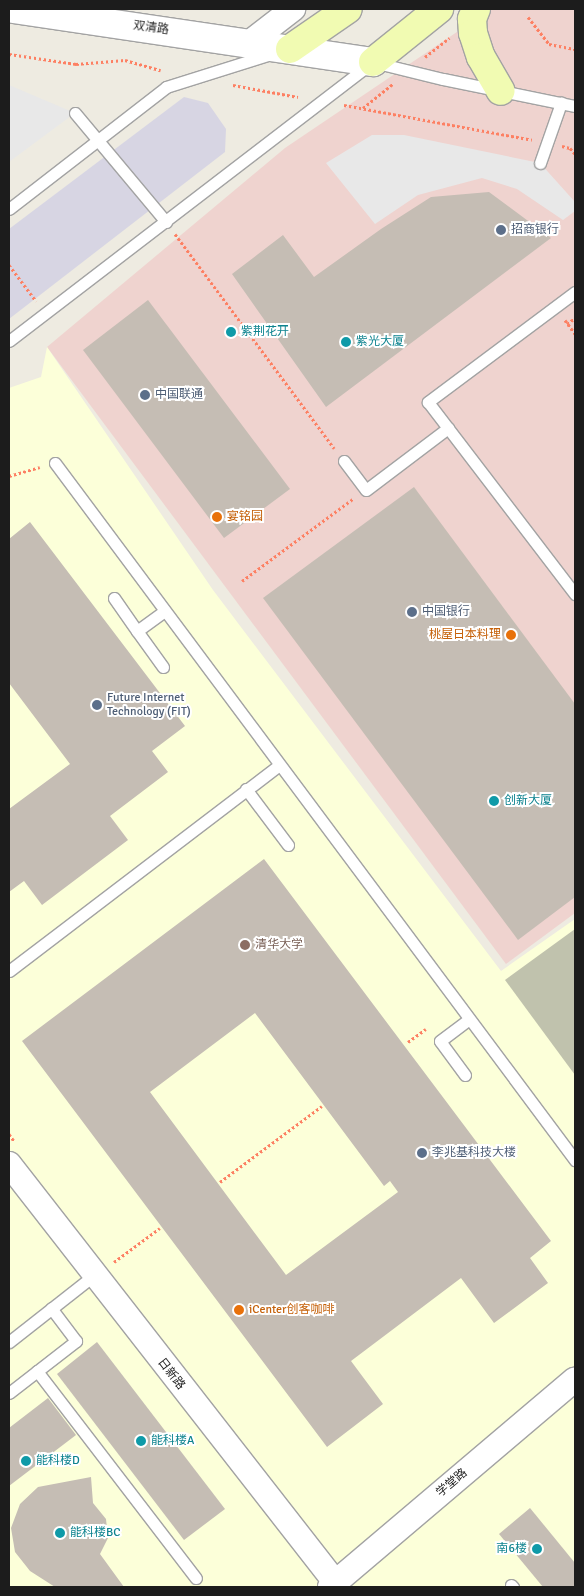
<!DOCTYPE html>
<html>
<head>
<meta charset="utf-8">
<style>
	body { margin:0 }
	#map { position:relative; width:584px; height:1596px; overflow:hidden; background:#eeebe1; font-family:Signika,"Noto Sans SC",sans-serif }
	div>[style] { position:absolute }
	.commercial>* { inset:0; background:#efd3cf }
	.education>* { inset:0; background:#fcffd9 }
	.construction>* { inset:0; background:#c0c2ad }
	.parking>* { inset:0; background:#e8e8e8 }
	.plaza>* { inset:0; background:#d7d5e3 }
	.building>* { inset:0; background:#c5bdb4 }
	.path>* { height:3px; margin-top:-1.5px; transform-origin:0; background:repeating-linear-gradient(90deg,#fd8063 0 2.5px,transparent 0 5px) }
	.roads { filter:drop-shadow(1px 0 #a3a3a3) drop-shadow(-1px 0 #a3a3a3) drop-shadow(0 1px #a3a3a3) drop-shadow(0 -1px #a3a3a3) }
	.service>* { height:11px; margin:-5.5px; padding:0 5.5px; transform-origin:5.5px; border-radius:5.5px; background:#fff }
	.minor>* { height:24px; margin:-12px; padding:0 12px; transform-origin:12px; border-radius:12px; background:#fff }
	.tertiary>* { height:28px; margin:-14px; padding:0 14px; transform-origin:14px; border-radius:14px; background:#fff }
	.secondary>* { height:28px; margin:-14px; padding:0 14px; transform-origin:14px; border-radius:14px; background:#f1fbb2 }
	.dots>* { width:14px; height:14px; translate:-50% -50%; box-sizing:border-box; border:2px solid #fff; border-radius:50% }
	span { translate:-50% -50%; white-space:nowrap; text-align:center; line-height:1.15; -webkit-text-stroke:4px #fff; paint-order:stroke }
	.street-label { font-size:12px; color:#1c1c1c }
	.service-label { font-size:12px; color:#4e5e75 }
	.left { translate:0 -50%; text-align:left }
	.culture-label { font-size:12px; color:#0d838f }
	.right { translate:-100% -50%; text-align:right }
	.food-label { font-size:12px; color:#c56008 }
	.education-label { font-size:12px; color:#785e54 }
	.frame { position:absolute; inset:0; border:10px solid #1c1c1c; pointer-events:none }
</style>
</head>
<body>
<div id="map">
	<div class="commercial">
		<i style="clip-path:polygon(491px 9px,575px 9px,575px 913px,506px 964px,47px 347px,285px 148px)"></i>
	</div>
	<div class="education">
		<i style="clip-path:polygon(47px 347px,213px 590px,501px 971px,575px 919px,575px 1587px,9px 1587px,9px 388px,41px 377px)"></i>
	</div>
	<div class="construction">
		<i style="clip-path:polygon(575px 929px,575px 1075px,505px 980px)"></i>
	</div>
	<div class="parking">
		<i style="clip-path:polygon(9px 85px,75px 113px,9px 162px)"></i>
		<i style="clip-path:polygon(372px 135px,404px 135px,540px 163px,575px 202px,575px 211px,563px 220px,517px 189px,482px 178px,418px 195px,375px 224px,326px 163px)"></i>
	</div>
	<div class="plaza">
		<i style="clip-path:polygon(184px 97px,208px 103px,226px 129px,225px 152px,9px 319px,9px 229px)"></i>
	</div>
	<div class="building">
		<i style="clip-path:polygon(489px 192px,551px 238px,326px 407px,232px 274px,283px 235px,314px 277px,381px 229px,431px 197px)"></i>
		<i style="clip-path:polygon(148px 300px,290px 489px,224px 538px,83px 350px)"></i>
		<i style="clip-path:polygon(414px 487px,575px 704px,575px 897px,518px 940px,263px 598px)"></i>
		<i style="clip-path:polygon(30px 522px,185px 726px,152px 751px,168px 772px,110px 816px,128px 840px,42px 905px,24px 881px,9px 892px,9px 809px,70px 764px,9px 683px,9px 539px)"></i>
		<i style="clip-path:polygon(evenodd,264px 859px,551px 1241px,530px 1258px,548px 1283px,494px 1323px,461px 1278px,351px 1361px,383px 1404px,327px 1447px,22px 1041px,264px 859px,255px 1013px,384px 1186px,390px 1181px,398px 1192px,286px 1275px,150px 1092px,255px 1013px)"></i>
		<i style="clip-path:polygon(97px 1342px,225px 1509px,184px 1540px,57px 1374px)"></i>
		<i style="clip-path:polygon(48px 1398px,76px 1435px,9px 1486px,9px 1428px)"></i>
		<i style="clip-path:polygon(91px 1477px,93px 1503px,106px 1519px,108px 1538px,100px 1554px,124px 1587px,55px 1587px,30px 1571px,15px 1552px,11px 1528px,20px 1504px,38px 1487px)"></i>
		<i style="clip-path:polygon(530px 1508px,575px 1563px,575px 1587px,543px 1587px,499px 1534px)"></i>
	</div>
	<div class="path">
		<i style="left:528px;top:17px;width:34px;rotate:52deg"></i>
		<i style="left:549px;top:44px;width:26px;rotate:11deg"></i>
		<i style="left:9px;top:54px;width:68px;rotate:8.5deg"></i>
		<i style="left:76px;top:64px;width:49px;rotate:-4.7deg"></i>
		<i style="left:125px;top:60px;width:37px;rotate:16deg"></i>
		<i style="left:425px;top:57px;width:31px;rotate:-38deg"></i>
		<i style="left:233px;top:85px;width:66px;rotate:10.5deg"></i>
		<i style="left:344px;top:105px;width:191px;rotate:10.5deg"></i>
		<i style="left:363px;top:108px;width:38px;rotate:-39deg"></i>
		<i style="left:562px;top:146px;width:8px;rotate:14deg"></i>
		<i style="left:570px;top:148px;width:8px;rotate:50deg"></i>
		<i style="left:175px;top:234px;width:267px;rotate:53.4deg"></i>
		<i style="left:9px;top:265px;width:45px;rotate:53.1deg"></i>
		<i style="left:565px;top:320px;width:17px;rotate:54deg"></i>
		<i style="left:567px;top:324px;width:10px;rotate:-37deg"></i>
		<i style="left:9px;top:476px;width:32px;rotate:-16deg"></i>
		<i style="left:242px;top:581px;width:138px;rotate:-36.5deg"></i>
		<i style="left:408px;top:1042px;width:22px;rotate:-36deg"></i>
		<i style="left:9px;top:1134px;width:9px;rotate:54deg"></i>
		<i style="left:220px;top:1182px;width:127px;rotate:-36.7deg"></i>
		<i style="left:114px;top:1262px;width:57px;rotate:-36.5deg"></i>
	</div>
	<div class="roads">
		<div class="service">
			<i style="left:75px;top:113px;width:142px;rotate:50.1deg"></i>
			<i style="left:540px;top:163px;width:64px;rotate:-70.7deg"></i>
			<i style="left:9px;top:209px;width:199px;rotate:-37.8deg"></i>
			<i style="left:166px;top:87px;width:110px;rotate:-17.4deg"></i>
			<i style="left:575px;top:292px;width:184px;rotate:143.2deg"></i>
			<i style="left:428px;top:402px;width:242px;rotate:52.6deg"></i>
			<i style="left:9px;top:341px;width:459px;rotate:-37.5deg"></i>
			<i style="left:373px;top:62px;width:72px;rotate:13.7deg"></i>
			<i style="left:443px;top:79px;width:135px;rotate:11.6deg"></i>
			<i style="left:344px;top:461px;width:36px;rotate:53deg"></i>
			<i style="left:366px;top:490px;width:103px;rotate:-37.1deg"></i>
			<i style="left:55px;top:463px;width:870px;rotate:53.28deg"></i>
			<i style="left:114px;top:598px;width:40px;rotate:55.1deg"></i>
			<i style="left:163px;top:667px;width:44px;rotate:-125.8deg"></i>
			<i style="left:137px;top:631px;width:34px;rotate:-36deg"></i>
			<i style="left:246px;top:789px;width:70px;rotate:53.1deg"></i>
			<i style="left:9px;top:971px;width:340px;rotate:-37.3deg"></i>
			<i style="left:465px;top:1075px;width:42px;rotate:-126.3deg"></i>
			<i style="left:440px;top:1041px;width:36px;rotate:-37deg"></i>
			<i style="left:9px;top:1342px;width:108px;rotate:-38.2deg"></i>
			<i style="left:37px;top:1371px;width:261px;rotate:52.5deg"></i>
			<i style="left:9px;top:1393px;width:85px;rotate:-37.8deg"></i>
			<i style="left:76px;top:1341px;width:41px;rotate:-127.1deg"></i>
			<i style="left:511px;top:1585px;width:3px;rotate:45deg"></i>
		</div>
		<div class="minor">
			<i style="left:249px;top:43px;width:56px;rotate:-37.7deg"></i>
			<i style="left:9px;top:1164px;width:530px;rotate:52.05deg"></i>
			<i style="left:330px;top:1587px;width:321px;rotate:-40.3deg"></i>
		</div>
		<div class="tertiary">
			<i style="left:13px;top:9px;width:364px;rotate:8.4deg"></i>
		</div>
		<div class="secondary">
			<i style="left:476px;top:9px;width:11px;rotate:112deg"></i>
			<i style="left:472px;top:19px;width:14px;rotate:86deg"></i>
			<i style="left:473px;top:33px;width:25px;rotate:72deg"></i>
			<i style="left:481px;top:57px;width:39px;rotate:60deg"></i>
			<i style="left:290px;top:49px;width:70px;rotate:-34.6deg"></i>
			<i style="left:373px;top:62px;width:85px;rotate:-38.8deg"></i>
		</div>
	</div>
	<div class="dots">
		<i style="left:501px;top:230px;background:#5c6f8a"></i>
		<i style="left:231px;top:332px;background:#0f9aa8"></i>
		<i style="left:346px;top:342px;background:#0f9aa8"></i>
		<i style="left:145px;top:395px;background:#5c6f8a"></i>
		<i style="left:217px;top:517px;background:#e8710a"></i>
		<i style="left:412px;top:612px;background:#5c6f8a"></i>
		<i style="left:511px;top:635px;background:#e8710a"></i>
		<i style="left:97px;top:705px;background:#5c6f8a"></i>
		<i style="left:494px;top:801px;background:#0f9aa8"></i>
		<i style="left:245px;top:945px;background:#8d6e63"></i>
		<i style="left:422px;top:1153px;background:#5c6f8a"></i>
		<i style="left:239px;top:1310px;background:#e8710a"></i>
		<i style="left:141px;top:1441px;background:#0f9aa8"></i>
		<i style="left:26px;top:1461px;background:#0f9aa8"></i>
		<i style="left:60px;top:1533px;background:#0f9aa8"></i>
		<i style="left:537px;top:1549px;background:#0f9aa8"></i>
	</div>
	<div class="street-label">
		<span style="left:151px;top:28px;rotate:8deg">双清路</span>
		<span style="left:171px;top:1374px;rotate:52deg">日新路</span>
		<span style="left:452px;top:1483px;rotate:-40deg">学堂路</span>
	</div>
	<div class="service-label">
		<span class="left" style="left:511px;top:230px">招商银行</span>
		<span class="left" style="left:155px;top:395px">中国联通</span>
		<span class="left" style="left:422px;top:612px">中国银行</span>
		<span class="left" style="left:107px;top:705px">Future Internet<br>Technology (FIT)</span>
		<span class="left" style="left:432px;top:1153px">李兆基科技大楼</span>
	</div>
	<div class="culture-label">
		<span class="left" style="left:241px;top:332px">紫荆花开</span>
		<span class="left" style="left:356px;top:342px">紫光大厦</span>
		<span class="left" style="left:504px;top:801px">创新大厦</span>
		<span class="left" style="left:151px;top:1441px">能科楼A</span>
		<span class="left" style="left:36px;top:1461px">能科楼D</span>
		<span class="left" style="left:70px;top:1533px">能科楼BC</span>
		<span class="right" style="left:527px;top:1549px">南6楼</span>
	</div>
	<div class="food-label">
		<span class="left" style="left:227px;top:517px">宴铭园</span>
		<span class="right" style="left:501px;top:635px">桃屋日本料理</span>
		<span class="left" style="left:249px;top:1310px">iCenter创客咖啡</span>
	</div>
	<div class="education-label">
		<span class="left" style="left:255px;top:945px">清华大学</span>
	</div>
	<div class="frame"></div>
</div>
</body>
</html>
